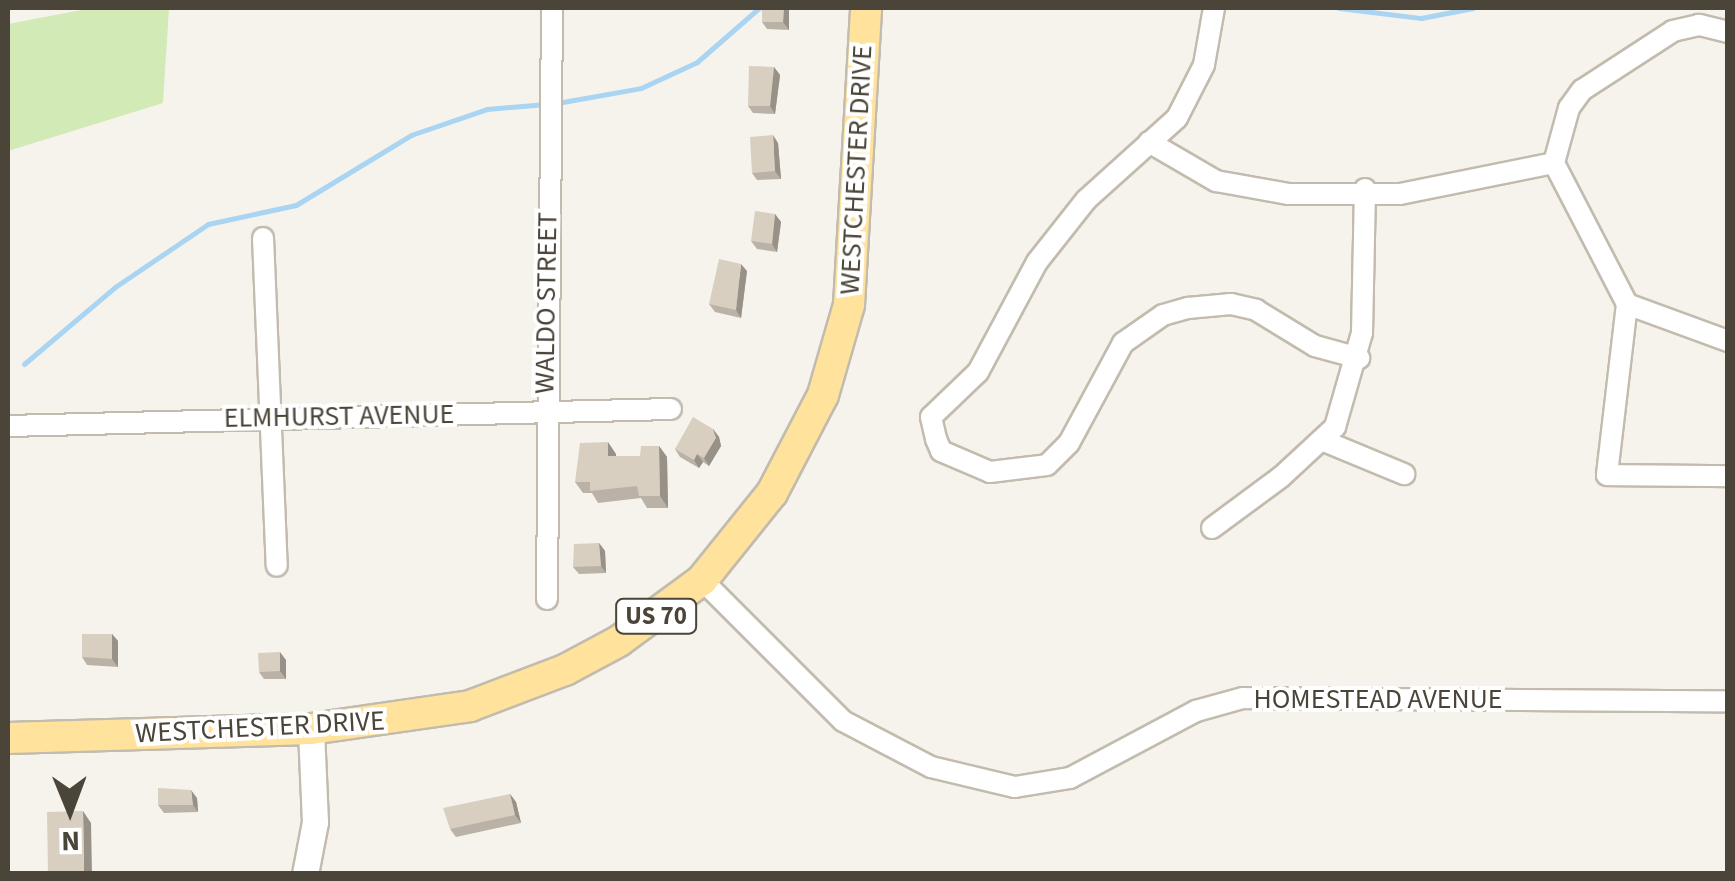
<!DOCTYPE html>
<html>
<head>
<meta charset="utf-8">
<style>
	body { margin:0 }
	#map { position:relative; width:1735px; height:881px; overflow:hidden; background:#f6f3ec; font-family:"Source Sans 3",sans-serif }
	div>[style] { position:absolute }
	.green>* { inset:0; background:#d2eab5 }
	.stream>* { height:5px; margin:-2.5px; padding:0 2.5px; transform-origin:2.5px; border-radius:2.5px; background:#a9d4f2 }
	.roads { filter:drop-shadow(2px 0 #c2bbae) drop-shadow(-2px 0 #c2bbae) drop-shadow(0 2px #c2bbae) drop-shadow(0 -2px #c2bbae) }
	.minor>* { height:20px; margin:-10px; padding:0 10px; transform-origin:10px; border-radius:10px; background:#fff }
	.tertiary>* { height:25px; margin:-12.5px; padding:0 12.5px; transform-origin:12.5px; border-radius:12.5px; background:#fff }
	.primary>* { height:30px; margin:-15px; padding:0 15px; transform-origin:15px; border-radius:15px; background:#ffe39c }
	.wall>* { inset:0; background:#bab2a6 }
	.shaded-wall>* { inset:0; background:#979187 }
	.building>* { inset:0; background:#d8cfc1 }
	span { translate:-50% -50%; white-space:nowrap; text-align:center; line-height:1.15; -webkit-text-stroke:8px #fff; paint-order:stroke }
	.shield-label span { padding:2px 8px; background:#fff; border:2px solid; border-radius:8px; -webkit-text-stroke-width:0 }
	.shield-label { font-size:25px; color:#4b4439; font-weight:700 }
	.street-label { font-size:28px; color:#4b4439 }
	.frame { position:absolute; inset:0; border:10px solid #4b4439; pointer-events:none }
	.north { position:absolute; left:20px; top:761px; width:100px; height:100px; -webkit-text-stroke:8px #fff; paint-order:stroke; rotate:179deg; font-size:28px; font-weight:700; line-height:40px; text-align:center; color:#4b4439 }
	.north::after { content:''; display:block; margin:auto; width:35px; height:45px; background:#4b4439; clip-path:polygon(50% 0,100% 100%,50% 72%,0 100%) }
</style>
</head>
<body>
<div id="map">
	<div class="green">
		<i style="clip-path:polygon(92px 8px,169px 8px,163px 103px,8px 151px,8px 24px)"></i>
	</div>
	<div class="stream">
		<i style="left:1339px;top:8px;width:83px;rotate:7deg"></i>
		<i style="left:1421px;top:18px;width:53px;rotate:-10.9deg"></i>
		<i style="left:557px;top:103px;width:85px;rotate:-10.1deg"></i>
		<i style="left:641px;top:88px;width:62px;rotate:-24.9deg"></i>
		<i style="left:697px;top:62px;width:82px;rotate:-41.1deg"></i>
		<i style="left:24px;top:364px;width:119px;rotate:-40.2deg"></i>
		<i style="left:115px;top:287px;width:112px;rotate:-34.1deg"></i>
		<i style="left:208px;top:224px;width:90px;rotate:-12.2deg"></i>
		<i style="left:296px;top:205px;width:135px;rotate:-31.3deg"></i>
		<i style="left:411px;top:135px;width:80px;rotate:-18.9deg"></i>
		<i style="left:487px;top:109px;width:59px;rotate:-4.8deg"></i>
	</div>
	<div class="roads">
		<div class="minor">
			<i style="left:1214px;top:8px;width:58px;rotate:100deg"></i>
			<i style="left:1204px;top:65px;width:59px;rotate:117deg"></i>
			<i style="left:1177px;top:118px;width:122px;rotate:138deg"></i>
			<i style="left:1086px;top:200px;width:79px;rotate:128.3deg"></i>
			<i style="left:1037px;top:262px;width:125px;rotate:118.2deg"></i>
			<i style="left:978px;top:372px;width:65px;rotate:136.2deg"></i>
			<i style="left:931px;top:417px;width:23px;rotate:77deg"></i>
			<i style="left:936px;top:439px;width:13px;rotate:67deg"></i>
			<i style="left:941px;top:451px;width:53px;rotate:23.2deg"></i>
			<i style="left:990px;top:472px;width:57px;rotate:-7deg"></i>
			<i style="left:1047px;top:465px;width:31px;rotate:-45deg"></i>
			<i style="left:1069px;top:443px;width:114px;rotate:-61.6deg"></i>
			<i style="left:1123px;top:343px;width:49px;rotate:-35deg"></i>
			<i style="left:1163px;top:315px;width:26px;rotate:-16deg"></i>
			<i style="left:1188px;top:308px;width:43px;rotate:-5.3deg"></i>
			<i style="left:1231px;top:304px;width:26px;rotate:13deg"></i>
			<i style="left:1256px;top:310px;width:69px;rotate:31.4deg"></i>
			<i style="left:1315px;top:346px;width:46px;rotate:15.3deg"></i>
			<i style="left:1728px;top:32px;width:30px;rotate:-166deg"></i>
			<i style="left:1699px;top:25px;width:27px;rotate:167deg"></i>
			<i style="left:1673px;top:31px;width:108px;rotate:147deg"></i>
			<i style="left:1582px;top:90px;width:22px;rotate:126deg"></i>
			<i style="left:1569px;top:108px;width:57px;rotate:105.3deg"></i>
			<i style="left:1554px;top:163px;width:159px;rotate:62.6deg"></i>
			<i style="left:1627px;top:304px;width:172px;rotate:96.7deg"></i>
			<i style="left:1607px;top:475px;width:121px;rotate:0.5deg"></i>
			<i style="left:1149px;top:142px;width:78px;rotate:30.2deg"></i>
			<i style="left:1216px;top:181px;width:73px;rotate:10.2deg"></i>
			<i style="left:1288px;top:194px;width:112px"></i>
			<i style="left:1400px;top:194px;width:157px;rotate:-11.4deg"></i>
			<i style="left:263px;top:238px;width:328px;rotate:87.6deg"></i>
			<i style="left:1627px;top:304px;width:108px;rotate:20.1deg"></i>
			<i style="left:8px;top:426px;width:663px;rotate:-1.47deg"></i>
			<i style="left:1324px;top:441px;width:87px;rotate:22.4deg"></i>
			<i style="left:1212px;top:528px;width:86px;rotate:-36.5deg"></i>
			<i style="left:1281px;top:477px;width:74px;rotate:-42.8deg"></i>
			<i style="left:1335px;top:427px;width:98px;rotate:-74deg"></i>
			<i style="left:1362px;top:333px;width:144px;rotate:-88.8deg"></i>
			<i style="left:702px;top:580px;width:199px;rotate:45deg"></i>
			<i style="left:843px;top:721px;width:99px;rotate:27.6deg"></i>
			<i style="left:931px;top:767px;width:86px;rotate:13.4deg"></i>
			<i style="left:1015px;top:787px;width:56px;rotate:-9.3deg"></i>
			<i style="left:1070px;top:778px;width:143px;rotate:-28deg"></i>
			<i style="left:1196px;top:711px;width:49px;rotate:-15.5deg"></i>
			<i style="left:1243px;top:698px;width:485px;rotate:0.4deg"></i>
			<i style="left:547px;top:599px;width:591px;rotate:-89.52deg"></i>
		</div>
		<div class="tertiary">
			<i style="left:305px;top:874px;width:53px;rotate:-79.1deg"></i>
			<i style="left:315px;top:822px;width:93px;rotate:-92.5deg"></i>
		</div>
		<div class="primary">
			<i style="left:8px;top:738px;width:303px;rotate:-1.7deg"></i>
			<i style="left:311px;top:729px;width:161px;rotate:-8.2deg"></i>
			<i style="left:470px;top:706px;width:102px;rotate:-20.8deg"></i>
			<i style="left:565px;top:670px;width:61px;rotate:-28.2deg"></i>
			<i style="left:619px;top:641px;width:103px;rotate:-36.3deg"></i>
			<i style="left:702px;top:580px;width:112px;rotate:-51.2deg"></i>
			<i style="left:772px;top:493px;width:110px;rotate:-62.5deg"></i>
			<i style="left:823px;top:395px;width:94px;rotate:-73.9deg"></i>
			<i style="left:849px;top:305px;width:297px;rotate:-86.7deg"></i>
		</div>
	</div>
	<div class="wall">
		<i style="clip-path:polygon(762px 8px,789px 8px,789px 30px,767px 29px,762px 22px)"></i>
		<i style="clip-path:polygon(774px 67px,780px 75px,775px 114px,753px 113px,748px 106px)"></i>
		<i style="clip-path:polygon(778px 143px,781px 179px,757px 180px,752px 173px)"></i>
		<i style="clip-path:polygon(775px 214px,781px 222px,777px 252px,757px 249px,751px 241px)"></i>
		<i style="clip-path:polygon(747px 271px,741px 318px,715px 312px,709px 304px)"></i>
		<i style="clip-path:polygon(713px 429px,719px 437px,721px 446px,709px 466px,703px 462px,699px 468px,680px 457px,675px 449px)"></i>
		<i style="clip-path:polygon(659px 446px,667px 457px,668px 508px,647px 508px,641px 498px,598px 503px,592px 493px,583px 493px,575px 482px,616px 454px,616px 456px,640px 456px)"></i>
		<i style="clip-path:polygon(599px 543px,605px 551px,606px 573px,579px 574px,573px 567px)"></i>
		<i style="clip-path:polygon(112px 634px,118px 641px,118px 667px,87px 665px,82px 657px)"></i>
		<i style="clip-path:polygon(286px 660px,286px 679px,264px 679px,259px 672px)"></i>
		<i style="clip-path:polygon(510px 794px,516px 802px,521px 823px,456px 837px,450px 829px)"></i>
		<i style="clip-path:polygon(197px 798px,198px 812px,164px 813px,158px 805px)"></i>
	</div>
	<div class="shaded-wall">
		<i style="clip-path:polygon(784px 8px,789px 8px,789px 30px,783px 22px)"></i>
		<i style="clip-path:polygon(774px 67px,780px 75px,775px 114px,770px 106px)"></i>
		<i style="clip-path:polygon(773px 135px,778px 143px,781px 179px,775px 171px)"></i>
		<i style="clip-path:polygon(775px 214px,781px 222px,777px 252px,772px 244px)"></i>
		<i style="clip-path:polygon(741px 264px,747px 271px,741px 318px,736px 310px)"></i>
		<i style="clip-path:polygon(713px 429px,719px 437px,721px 446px,709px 466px,704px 458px)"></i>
		<i style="clip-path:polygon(608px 442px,616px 454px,616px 467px,608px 456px)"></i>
		<i style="clip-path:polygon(659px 446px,667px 457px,668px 508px,660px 496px)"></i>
		<i style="clip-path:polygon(697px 454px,703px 462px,699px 468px,694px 460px)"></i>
		<i style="clip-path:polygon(599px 543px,605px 551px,606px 573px,601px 566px)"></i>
		<i style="clip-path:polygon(112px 634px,118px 641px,118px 667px,112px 659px)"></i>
		<i style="clip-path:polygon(280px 652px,286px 660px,286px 679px,280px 671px)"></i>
		<i style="clip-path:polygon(191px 790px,197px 798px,198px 812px,193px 805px)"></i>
		<i style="clip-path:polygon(510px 794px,516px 802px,521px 823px,515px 815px)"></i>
		<i style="clip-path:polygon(83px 811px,91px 823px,92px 874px,84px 872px)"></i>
	</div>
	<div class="building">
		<i style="clip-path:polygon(762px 8px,784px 8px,783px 22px,762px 22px)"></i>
		<i style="clip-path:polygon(749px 66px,774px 67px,770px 106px,748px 106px)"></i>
		<i style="clip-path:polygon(773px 135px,775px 171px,752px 173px,750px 137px)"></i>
		<i style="clip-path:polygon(755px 211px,775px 214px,772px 244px,751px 241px)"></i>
		<i style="clip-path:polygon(719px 259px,741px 264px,736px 310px,709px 304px)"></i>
		<i style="clip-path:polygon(693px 417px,713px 429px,716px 438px,704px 458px,697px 454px,694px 460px,675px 449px)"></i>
		<i style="clip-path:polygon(608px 442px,608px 456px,640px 456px,641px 446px,659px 446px,660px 496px,639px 496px,637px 486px,590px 491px,590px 482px,575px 482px,580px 443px)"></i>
		<i style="clip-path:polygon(599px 543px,601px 566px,573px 567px,574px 544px)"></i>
		<i style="clip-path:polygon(82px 634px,112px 634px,112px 659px,82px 657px)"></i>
		<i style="clip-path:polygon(280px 652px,280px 671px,259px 672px,258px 653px)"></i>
		<i style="clip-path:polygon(158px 788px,191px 790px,193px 805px,158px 805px)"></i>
		<i style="clip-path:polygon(510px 794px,515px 815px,450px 829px,443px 808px)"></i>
		<i style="clip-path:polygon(83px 811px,84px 872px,48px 873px,47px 812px)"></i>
	</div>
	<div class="shield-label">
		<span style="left:656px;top:616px">US 70</span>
	</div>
	<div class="street-label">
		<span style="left:856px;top:170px;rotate:-87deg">WESTCHESTER DRIVE</span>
		<span style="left:546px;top:303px;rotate:-89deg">WALDO STREET</span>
		<span style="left:339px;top:416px;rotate:-1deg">ELMHURST AVENUE</span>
		<span style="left:1378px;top:699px">HOMESTEAD AVENUE</span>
		<span style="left:260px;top:727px;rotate:-3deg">WESTCHESTER DRIVE</span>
	</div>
	<div class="frame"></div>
	<div class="north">N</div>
</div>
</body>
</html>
